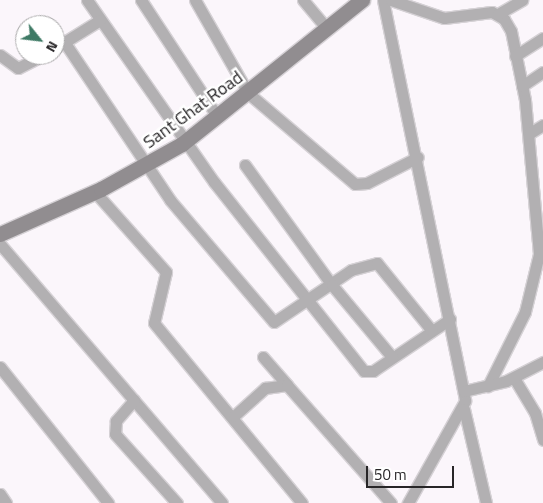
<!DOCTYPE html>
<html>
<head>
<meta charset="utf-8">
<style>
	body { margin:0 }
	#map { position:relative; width:543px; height:503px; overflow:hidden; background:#fbf6fb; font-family:"Titillium Web",sans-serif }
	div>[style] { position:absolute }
	.roads { filter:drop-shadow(1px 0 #d5d1d5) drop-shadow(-1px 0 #d5d1d5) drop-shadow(0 1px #d5d1d5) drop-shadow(0 -1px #d5d1d5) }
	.street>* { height:11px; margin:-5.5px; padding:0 5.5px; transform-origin:5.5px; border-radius:5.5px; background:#b2b0b2 }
	.secondary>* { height:15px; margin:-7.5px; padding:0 7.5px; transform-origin:7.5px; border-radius:7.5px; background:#918d90 }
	span { translate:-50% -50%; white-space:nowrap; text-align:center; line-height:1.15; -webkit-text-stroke:5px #fff; paint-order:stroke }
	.street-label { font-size:18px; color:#282628 }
	.north { position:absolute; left:15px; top:15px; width:50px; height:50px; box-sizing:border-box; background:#fff; border:1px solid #a9a8a9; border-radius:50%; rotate:119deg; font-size:14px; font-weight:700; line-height:20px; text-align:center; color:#282628 }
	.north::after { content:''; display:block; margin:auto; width:18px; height:22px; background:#3e7a65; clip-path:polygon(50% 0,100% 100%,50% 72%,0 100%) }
	.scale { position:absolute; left:366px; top:466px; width:88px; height:22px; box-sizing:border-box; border:2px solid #282628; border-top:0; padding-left:6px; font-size:15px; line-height:18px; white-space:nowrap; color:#282628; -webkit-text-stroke:4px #fff; paint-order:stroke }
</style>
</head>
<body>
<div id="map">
	<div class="roads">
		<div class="street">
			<i style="left:87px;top:0;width:222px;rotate:55.1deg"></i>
			<i style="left:214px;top:182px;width:241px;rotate:51.6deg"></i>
			<i style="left:364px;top:371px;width:9px"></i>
			<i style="left:373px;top:371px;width:93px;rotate:-34deg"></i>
			<i style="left:141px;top:0;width:139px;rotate:56.8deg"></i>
			<i style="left:195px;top:0;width:107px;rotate:60.3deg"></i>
			<i style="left:248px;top:93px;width:140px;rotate:40.4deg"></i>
			<i style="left:355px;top:184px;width:12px;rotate:-5deg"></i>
			<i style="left:367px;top:183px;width:57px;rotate:-27deg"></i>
			<i style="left:303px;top:0;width:38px;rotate:50deg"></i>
			<i style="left:383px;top:0;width:409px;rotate:78.4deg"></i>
			<i style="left:465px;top:401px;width:117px;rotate:119.2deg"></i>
			<i style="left:391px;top:0;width:56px;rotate:18.8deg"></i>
			<i style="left:444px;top:18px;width:48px;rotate:-7.1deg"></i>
			<i style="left:492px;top:12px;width:14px;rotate:30deg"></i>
			<i style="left:504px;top:19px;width:14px;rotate:60deg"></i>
			<i style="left:511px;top:31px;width:70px;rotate:78.5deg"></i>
			<i style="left:525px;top:100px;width:155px;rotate:84.8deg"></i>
			<i style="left:539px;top:254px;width:60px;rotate:103.6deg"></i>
			<i style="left:525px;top:312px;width:83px;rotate:116.6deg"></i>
			<i style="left:498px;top:14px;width:28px;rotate:-30deg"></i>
			<i style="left:65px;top:43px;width:189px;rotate:56.2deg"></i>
			<i style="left:170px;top:200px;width:160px;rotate:49.6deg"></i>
			<i style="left:274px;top:322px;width:93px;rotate:-34deg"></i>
			<i style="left:351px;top:270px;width:27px;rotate:-15deg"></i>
			<i style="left:377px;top:263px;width:87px;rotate:51deg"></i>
			<i style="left:55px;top:48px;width:53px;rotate:-31.9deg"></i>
			<i style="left:0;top:55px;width:22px;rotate:36deg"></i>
			<i style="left:18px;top:68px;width:29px;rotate:-27deg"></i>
			<i style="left:515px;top:56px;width:33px;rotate:-33deg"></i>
			<i style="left:522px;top:86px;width:25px;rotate:-34deg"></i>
			<i style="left:530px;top:133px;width:15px;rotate:-32deg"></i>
			<i style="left:245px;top:165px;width:148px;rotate:54.1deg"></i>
			<i style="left:332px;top:285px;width:94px;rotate:50.2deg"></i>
			<i style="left:95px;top:192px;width:107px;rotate:48.4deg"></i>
			<i style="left:166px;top:272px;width:52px;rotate:103.2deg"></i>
			<i style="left:154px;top:323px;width:233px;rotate:50.6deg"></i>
			<i style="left:0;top:244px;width:341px;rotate:49.4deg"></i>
			<i style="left:263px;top:357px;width:37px;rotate:49deg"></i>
			<i style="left:0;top:367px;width:174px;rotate:51.5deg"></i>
			<i style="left:514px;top:378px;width:41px;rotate:59deg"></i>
			<i style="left:535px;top:413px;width:28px;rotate:73deg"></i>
			<i style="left:464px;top:391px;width:43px;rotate:-13.4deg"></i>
			<i style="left:506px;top:381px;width:42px;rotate:-27.2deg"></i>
			<i style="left:134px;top:400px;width:28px;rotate:131deg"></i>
			<i style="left:116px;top:421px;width:13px;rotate:94deg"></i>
			<i style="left:115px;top:434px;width:93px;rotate:48.1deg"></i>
			<i style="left:464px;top:409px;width:97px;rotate:76.8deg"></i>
			<i style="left:234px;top:416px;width:42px;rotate:-42.1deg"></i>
			<i style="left:265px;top:388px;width:22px;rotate:-8deg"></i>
			<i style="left:287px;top:385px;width:157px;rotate:48.6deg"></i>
			<i style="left:0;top:494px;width:11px;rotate:56deg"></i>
		</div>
		<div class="secondary">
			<i style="left:0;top:234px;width:111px;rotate:-24deg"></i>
			<i style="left:101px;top:189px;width:93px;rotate:-29.1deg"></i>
			<i style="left:182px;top:144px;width:231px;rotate:-38.7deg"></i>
		</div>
	</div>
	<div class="street-label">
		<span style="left:193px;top:110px;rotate:-36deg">Sant Ghat Road</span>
	</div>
	<div class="north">N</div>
	<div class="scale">50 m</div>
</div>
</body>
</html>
